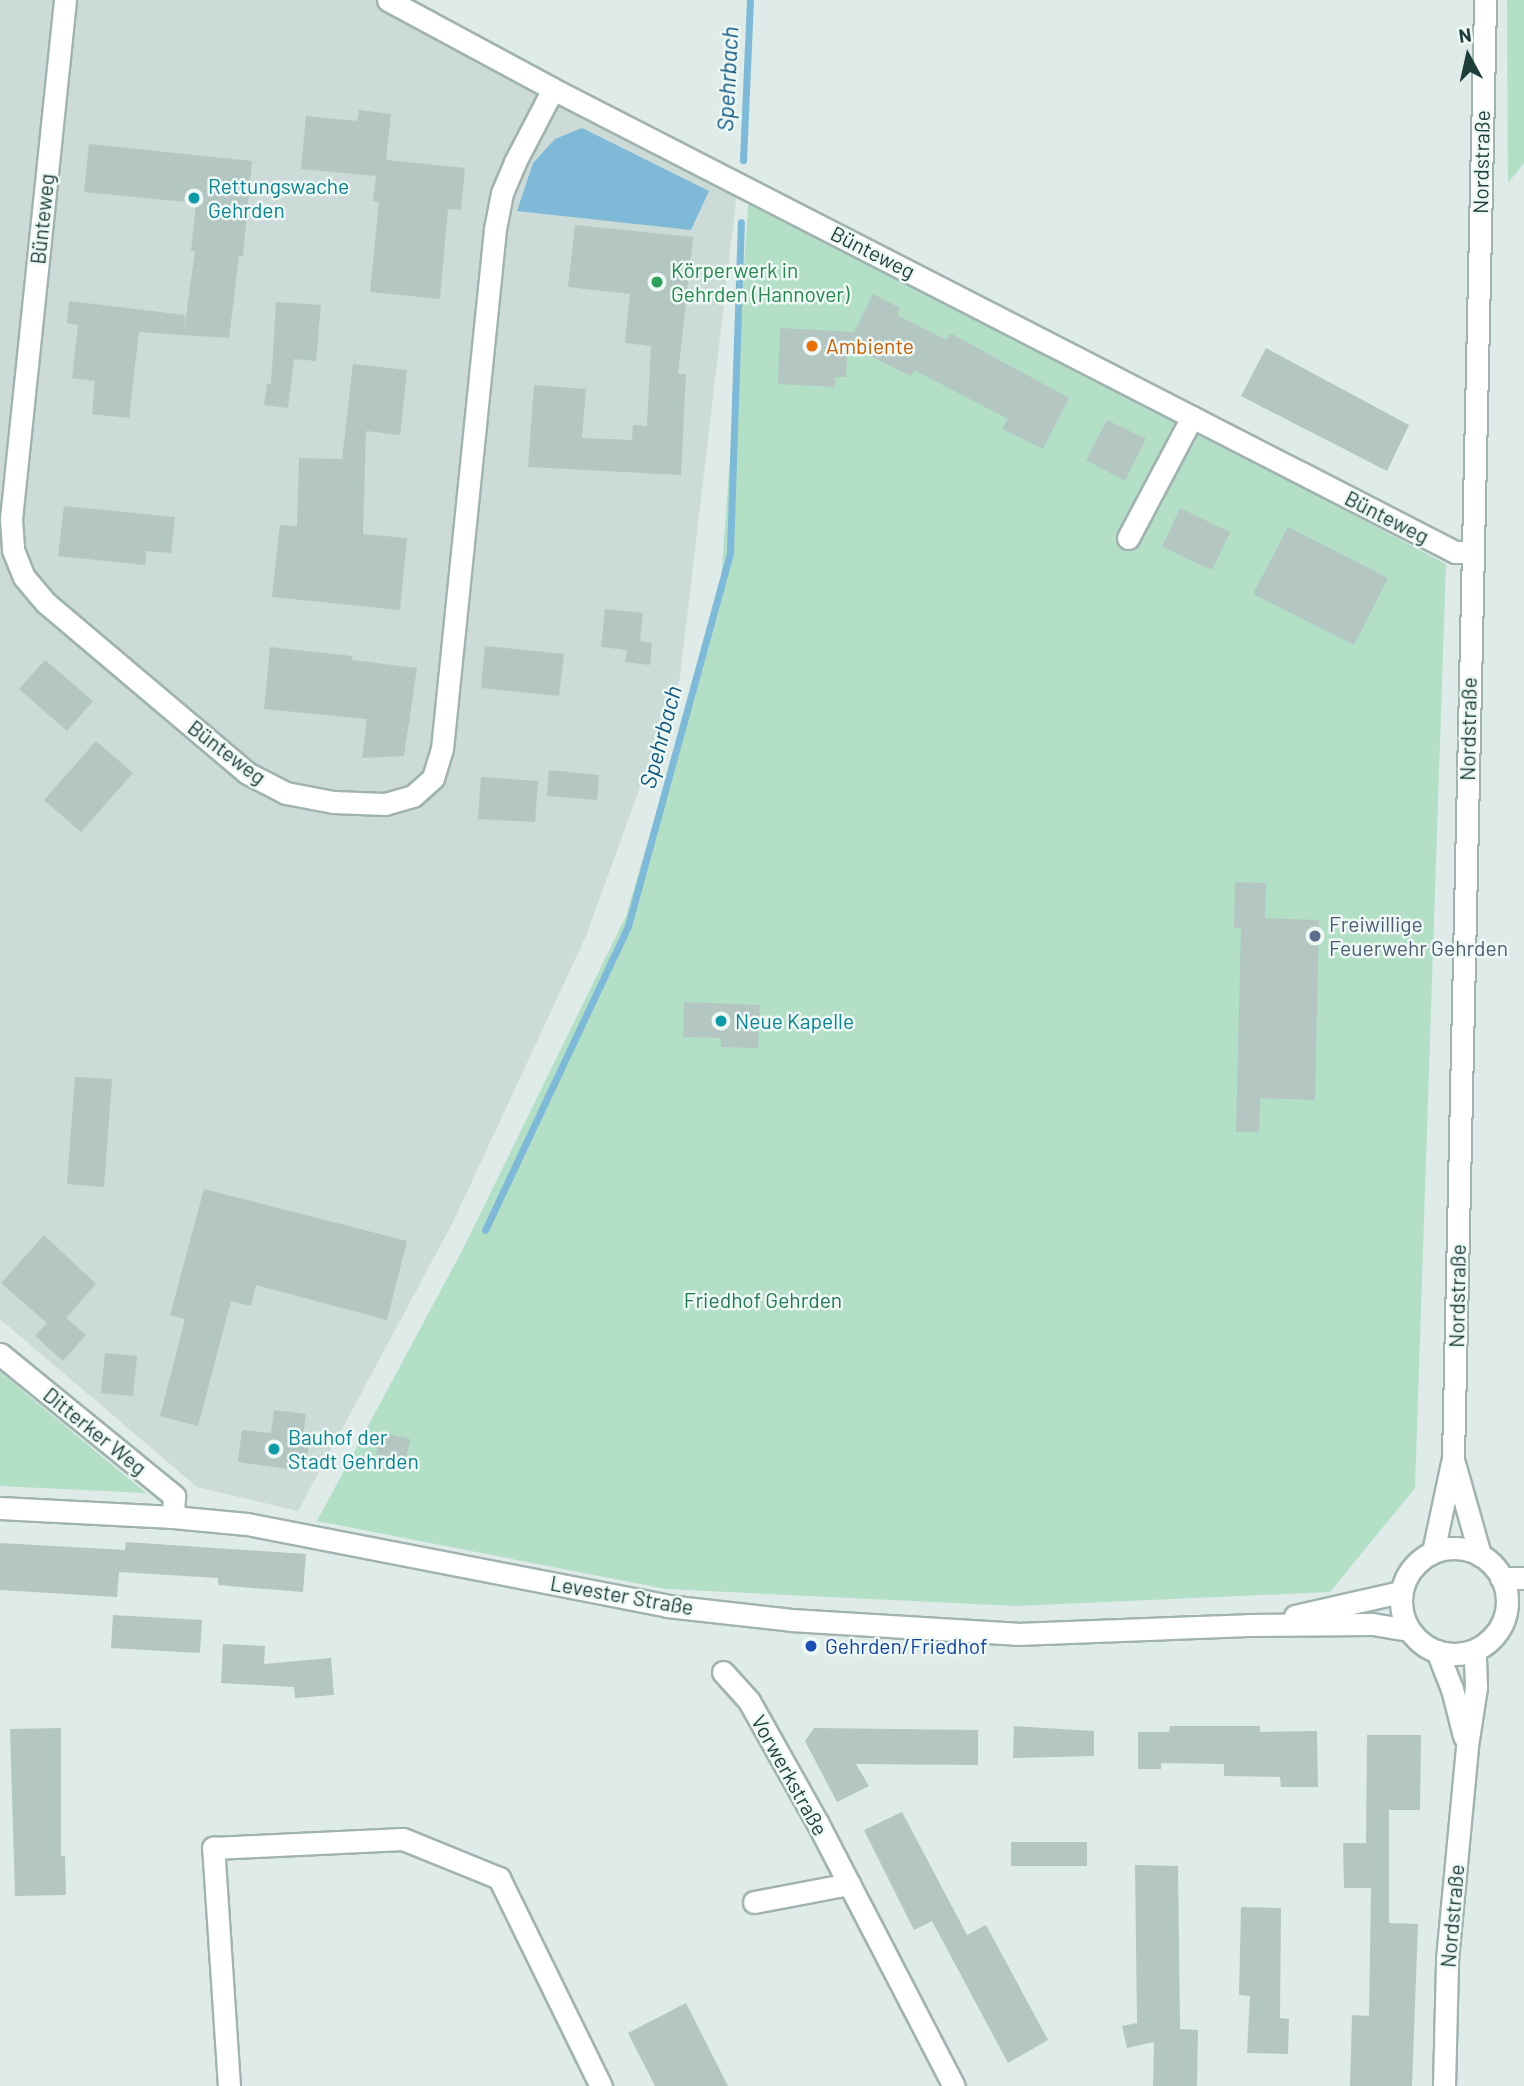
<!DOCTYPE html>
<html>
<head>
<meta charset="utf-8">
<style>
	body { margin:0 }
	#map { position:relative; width:1524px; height:2086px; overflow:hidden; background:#deebe8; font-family:Barlow,sans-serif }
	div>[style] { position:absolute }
	.built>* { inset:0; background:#ccdbd7 }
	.green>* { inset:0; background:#b3dfc7 }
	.water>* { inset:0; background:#7eb9d8 }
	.stream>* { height:7px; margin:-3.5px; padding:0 3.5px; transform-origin:3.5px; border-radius:3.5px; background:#7eb9d8 }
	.building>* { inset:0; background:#b3c6c1 }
	.roads { filter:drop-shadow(2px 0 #a0b3b0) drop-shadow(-2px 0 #a0b3b0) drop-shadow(0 2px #a0b3b0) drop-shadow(0 -2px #a0b3b0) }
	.street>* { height:21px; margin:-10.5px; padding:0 10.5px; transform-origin:10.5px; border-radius:10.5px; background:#fff }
	.secondary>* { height:21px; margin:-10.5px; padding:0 10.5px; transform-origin:10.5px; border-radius:10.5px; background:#fff }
	.secondary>.ring { margin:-10.5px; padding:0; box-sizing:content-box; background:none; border:21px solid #fff; border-radius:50% }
	.dots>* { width:19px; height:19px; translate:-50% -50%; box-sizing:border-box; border:4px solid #eef8f5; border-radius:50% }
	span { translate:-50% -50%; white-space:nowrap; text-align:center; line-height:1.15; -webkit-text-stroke:5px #eef8f5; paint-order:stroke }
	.street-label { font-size:21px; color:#1d3d3a }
	.culture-label { font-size:21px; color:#0d838f }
	.left { translate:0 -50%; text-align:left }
	.leisure-label { font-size:21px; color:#27864d }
	.food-label { font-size:21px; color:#c56008 }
	.service-label { font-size:21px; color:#4e5e75 }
	.park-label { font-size:21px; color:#237854 }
	.transit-label { font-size:21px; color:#164399 }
	.water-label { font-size:23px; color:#11587f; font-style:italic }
	.north { position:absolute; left:1433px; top:21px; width:70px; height:70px; -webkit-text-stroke:5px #eef8f5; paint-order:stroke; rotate:352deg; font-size:19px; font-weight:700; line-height:28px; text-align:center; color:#1d3d3a }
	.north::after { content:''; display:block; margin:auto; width:24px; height:32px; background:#1d3d3a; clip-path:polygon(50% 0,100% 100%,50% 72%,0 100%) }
</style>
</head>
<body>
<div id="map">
	<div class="built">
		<i style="clip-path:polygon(0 0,374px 0,737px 193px,680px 677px,586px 936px,453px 1222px,298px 1511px,197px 1487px,0 1319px)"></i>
	</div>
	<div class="green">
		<i style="clip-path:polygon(1507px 0,1524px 0,1524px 163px,1508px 183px)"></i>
		<i style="clip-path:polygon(749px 195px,1446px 564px,1415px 1488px,1330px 1592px,1016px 1606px,666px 1589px,317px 1521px,464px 1247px,626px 916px,720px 595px)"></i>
		<i style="clip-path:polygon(0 1372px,146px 1493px,0 1486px)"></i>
	</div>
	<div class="water">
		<i style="clip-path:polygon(582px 128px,709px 191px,691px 230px,517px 211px,533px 163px,555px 139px)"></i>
	</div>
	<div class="stream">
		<i style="left:743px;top:160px;width:160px;rotate:-87.5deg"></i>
		<i style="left:485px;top:1230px;width:336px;rotate:-64.8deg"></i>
		<i style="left:628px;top:926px;width:388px;rotate:-74.7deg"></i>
		<i style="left:730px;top:552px;width:330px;rotate:-88.1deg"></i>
	</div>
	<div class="building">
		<i style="clip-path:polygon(359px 110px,391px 114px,386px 160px,465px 168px,461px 210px,448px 209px,440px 299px,370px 292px,379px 202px,373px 201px,376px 176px,301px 169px,306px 116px,357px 121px)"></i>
		<i style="clip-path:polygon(89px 144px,252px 161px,243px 256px,239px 256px,229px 338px,139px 332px,129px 418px,92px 414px,95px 381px,72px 378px,78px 325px,67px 323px,69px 301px,185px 315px,184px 330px,195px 251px,191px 251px,196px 203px,84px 192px)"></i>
		<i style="clip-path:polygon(575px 225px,693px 237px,678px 374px,686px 374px,681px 475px,528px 467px,534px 385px,586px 389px,582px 438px,632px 440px,633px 425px,647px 426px,651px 346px,625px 343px,630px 294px,568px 287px)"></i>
		<i style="clip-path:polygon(873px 294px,900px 308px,897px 315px,947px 340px,950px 333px,1069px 398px,1043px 449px,1002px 429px,1008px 419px,914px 370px,911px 376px,848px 345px,846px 377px,835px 377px,835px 387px,778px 384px,780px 328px,854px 332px)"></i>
		<i style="clip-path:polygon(276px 302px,321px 305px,316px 361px,294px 359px,288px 408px,264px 405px,267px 384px,271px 384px)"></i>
		<i style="clip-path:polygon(1266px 348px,1409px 425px,1387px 471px,1241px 396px)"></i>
		<i style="clip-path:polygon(353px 364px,407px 370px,400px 435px,366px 431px,363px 534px,407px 538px,400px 610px,272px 597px,280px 525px,297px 526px,299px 458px,342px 459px)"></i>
		<i style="clip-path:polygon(1107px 420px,1146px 439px,1125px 481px,1086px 460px)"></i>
		<i style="clip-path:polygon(64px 506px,175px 517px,171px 553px,146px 551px,145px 565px,58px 556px)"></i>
		<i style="clip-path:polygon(1180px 508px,1230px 532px,1212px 570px,1162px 547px)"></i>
		<i style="clip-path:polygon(1288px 527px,1388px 578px,1354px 645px,1253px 594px)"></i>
		<i style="clip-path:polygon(605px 609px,643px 613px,640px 641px,652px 643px,650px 665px,625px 662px,627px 650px,601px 647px)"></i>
		<i style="clip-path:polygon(485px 646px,564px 654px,559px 696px,481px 688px)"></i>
		<i style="clip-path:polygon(270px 647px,352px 656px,352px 660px,417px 668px,404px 756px,362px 758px,367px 719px,264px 709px)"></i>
		<i style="clip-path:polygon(45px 660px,93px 701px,67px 731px,19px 689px)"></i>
		<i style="clip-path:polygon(96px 741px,133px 773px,81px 832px,44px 800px)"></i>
		<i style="clip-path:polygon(549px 770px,599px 775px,597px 800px,547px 796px)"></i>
		<i style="clip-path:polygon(481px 777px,538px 781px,535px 822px,478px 819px)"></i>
		<i style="clip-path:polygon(1235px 882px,1266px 883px,1265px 918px,1319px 920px,1315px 1100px,1260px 1098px,1259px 1132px,1236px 1132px,1241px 928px,1234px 928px)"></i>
		<i style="clip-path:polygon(684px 1002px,760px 1005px,758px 1048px,721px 1047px,721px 1038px,683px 1037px)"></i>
		<i style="clip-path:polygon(75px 1077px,112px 1079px,104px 1187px,67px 1184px)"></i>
		<i style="clip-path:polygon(204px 1189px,407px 1241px,387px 1320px,256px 1285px,251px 1306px,231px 1301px,198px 1426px,160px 1416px,185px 1319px,170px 1315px)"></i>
		<i style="clip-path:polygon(44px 1235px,96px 1284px,66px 1318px,86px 1335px,63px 1361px,35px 1336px,47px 1323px,1px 1283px)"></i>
		<i style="clip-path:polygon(105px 1353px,137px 1356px,133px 1396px,101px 1393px)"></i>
		<i style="clip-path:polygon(274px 1410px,306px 1414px,303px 1436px,310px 1437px,305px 1471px,238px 1462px,242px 1430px,271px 1433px)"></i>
		<i style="clip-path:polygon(381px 1432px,410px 1439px,406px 1460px,376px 1454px)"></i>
		<i style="clip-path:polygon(126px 1542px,306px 1554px,303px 1592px,218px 1585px,218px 1578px,119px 1572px,117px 1597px,0 1590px,0 1543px,125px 1550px)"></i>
		<i style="clip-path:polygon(113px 1615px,202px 1620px,200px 1653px,111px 1648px)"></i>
		<i style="clip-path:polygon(223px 1644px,265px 1646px,264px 1664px,331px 1658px,334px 1695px,295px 1698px,294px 1687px,221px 1683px)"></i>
		<i style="clip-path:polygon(1014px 1726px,1094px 1731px,1094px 1756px,1013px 1758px)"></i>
		<i style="clip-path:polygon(1170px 1726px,1260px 1726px,1260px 1732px,1317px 1731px,1318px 1787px,1281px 1787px,1280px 1777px,1224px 1776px,1224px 1764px,1161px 1763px,1161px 1769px,1138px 1769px,1138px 1732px,1169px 1732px)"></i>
		<i style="clip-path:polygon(61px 1728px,61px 1856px,65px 1856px,66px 1895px,15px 1896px,10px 1729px)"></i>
		<i style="clip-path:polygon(814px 1728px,978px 1730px,978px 1765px,856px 1764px,869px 1786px,837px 1802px,805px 1741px)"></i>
		<i style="clip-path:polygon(1367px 1735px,1421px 1735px,1420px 1810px,1389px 1810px,1389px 1923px,1418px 1924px,1412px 2086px,1350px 2086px,1352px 2015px,1369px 2016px,1371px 1888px,1344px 1888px,1343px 1843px,1366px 1843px)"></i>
		<i style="clip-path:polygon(902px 1812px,967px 1935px,986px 1925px,1048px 2040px,1008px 2063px,932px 1921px,914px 1930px,864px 1830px)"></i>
		<i style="clip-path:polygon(1011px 1842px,1087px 1842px,1087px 1866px,1011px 1866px)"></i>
		<i style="clip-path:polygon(1135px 1865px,1178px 1866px,1180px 2029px,1198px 2030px,1197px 2086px,1153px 2086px,1154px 2042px,1127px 2048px,1122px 2026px,1137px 2023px)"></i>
		<i style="clip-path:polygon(1241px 1907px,1281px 1908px,1280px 2018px,1289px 2019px,1288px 2054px,1247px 2053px,1250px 1996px,1239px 1995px)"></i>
		<i style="clip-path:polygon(686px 2003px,728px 2086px,655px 2086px,628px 2033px)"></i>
	</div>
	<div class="roads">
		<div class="street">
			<i style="left:65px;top:0;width:522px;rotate:95.94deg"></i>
			<i style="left:11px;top:519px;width:31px;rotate:86deg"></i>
			<i style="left:13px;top:550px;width:29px;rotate:68deg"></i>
			<i style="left:24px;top:577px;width:34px;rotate:50deg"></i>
			<i style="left:46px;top:603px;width:263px;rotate:40.2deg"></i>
			<i style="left:247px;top:773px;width:44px;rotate:27.1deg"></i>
			<i style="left:286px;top:793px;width:48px;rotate:10.8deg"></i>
			<i style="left:333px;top:802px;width:52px;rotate:2.2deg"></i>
			<i style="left:385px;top:804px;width:29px;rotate:-16deg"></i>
			<i style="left:413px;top:796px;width:27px;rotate:-42deg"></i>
			<i style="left:433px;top:778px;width:30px;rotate:-73deg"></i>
			<i style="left:442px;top:749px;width:523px;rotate:-84.18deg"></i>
			<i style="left:495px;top:229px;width:37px;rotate:-79deg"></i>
			<i style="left:502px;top:193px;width:34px;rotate:-67deg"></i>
			<i style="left:515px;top:162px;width:82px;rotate:-62.5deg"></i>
			<i style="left:388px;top:0;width:187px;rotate:28.3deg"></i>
			<i style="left:553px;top:89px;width:1014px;rotate:27.17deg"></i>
			<i style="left:1455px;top:552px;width:17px"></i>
			<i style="left:1128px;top:538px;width:137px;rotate:-62.1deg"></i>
			<i style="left:0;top:1354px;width:225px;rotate:39.2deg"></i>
			<i style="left:174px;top:1496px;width:21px;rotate:93deg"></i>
			<i style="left:1437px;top:1651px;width:41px;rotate:68.5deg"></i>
			<i style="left:1452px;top:1689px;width:49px;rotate:75.7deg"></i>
			<i style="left:723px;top:1672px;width:39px;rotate:48deg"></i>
			<i style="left:749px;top:1701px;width:141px;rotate:60.7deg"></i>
			<i style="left:818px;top:1824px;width:295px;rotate:62.6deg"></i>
			<i style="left:754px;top:1902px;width:97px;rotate:-10.7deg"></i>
			<i style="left:229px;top:2086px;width:239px;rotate:-93.8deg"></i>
			<i style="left:213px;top:1848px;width:190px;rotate:-2.7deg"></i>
			<i style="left:403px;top:1839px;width:104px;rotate:22.1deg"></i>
			<i style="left:499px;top:1878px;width:232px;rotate:63.9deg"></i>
			<i style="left:1444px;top:2086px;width:127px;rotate:-88.6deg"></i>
			<i style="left:1447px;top:1959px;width:214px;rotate:-84.6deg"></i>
			<i style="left:1467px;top:1746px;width:60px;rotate:-81.3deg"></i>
			<i style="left:1476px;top:1687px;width:37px;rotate:-92deg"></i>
		</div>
		<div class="secondary">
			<i style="left:1454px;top:1463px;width:96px;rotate:74.2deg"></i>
			<i style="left:0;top:1508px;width:173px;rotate:3deg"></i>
			<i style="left:173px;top:1517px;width:74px;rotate:5.4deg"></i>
			<i style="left:247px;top:1524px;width:428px;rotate:11deg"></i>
			<i style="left:667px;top:1606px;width:125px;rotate:6.4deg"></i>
			<i style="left:791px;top:1620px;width:226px;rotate:3.5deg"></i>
			<i style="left:1017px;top:1634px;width:231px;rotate:-2.2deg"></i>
			<i style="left:1248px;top:1625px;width:124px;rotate:-0.5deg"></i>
			<i style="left:1372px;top:1624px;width:37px;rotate:9deg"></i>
			<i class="ring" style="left:1401px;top:1548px;width:85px;height:85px"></i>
			<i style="left:1433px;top:1552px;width:96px;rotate:-78deg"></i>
			<i style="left:1453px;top:1458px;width:1458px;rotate:-88.74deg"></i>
			<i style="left:1501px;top:1578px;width:23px"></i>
			<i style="left:1295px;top:1616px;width:109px;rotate:-12.8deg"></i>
		</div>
	</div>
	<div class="dots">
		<i style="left:194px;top:198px;background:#0f9aa8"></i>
		<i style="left:657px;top:282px;background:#2e9e5b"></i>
		<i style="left:812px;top:346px;background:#e8710a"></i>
		<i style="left:1315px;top:936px;background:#5c6f8a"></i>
		<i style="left:721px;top:1021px;background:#0f9aa8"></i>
		<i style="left:274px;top:1449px;background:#0f9aa8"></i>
		<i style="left:811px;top:1646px;background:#1a4fb4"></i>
	</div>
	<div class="street-label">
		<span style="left:1481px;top:162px;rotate:-89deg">Nordstraße</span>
		<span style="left:42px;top:219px;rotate:-84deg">Bünteweg</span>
		<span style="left:873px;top:252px;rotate:27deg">Bünteweg</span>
		<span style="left:1387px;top:517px;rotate:27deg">Bünteweg</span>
		<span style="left:1468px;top:729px;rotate:-89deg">Nordstraße</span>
		<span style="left:227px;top:752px;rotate:37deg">Bünteweg</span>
		<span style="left:1457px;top:1296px;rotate:-89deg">Nordstraße</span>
		<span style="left:95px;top:1431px;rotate:39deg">Ditterker Weg</span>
		<span style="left:622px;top:1595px;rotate:10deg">Levester Straße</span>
		<span style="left:790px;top:1775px;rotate:61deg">Vorwerkstraße</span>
		<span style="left:1452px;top:1916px;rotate:-85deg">Nordstraße</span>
	</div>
	<div class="culture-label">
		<span class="left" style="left:208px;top:198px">Rettungswache<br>Gehrden</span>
		<span class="left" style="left:735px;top:1021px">Neue Kapelle</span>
		<span class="left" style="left:288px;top:1449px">Bauhof der<br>Stadt Gehrden</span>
	</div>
	<div class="leisure-label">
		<span class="left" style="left:671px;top:282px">Körperwerk in<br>Gehrden (Hannover)</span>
	</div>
	<div class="food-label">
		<span class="left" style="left:826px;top:346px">Ambiente</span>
	</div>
	<div class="service-label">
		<span class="left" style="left:1329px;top:936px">Freiwillige<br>Feuerwehr Gehrden</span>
	</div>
	<div class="park-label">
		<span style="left:763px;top:1300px">Friedhof Gehrden</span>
	</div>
	<div class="transit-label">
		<span class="left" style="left:825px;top:1646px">Gehrden/Friedhof</span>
	</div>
	<div class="water-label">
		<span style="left:727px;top:79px;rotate:-87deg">Spehrbach</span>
		<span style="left:660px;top:737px;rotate:-75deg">Spehrbach</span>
	</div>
	<div class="north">N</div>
</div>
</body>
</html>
